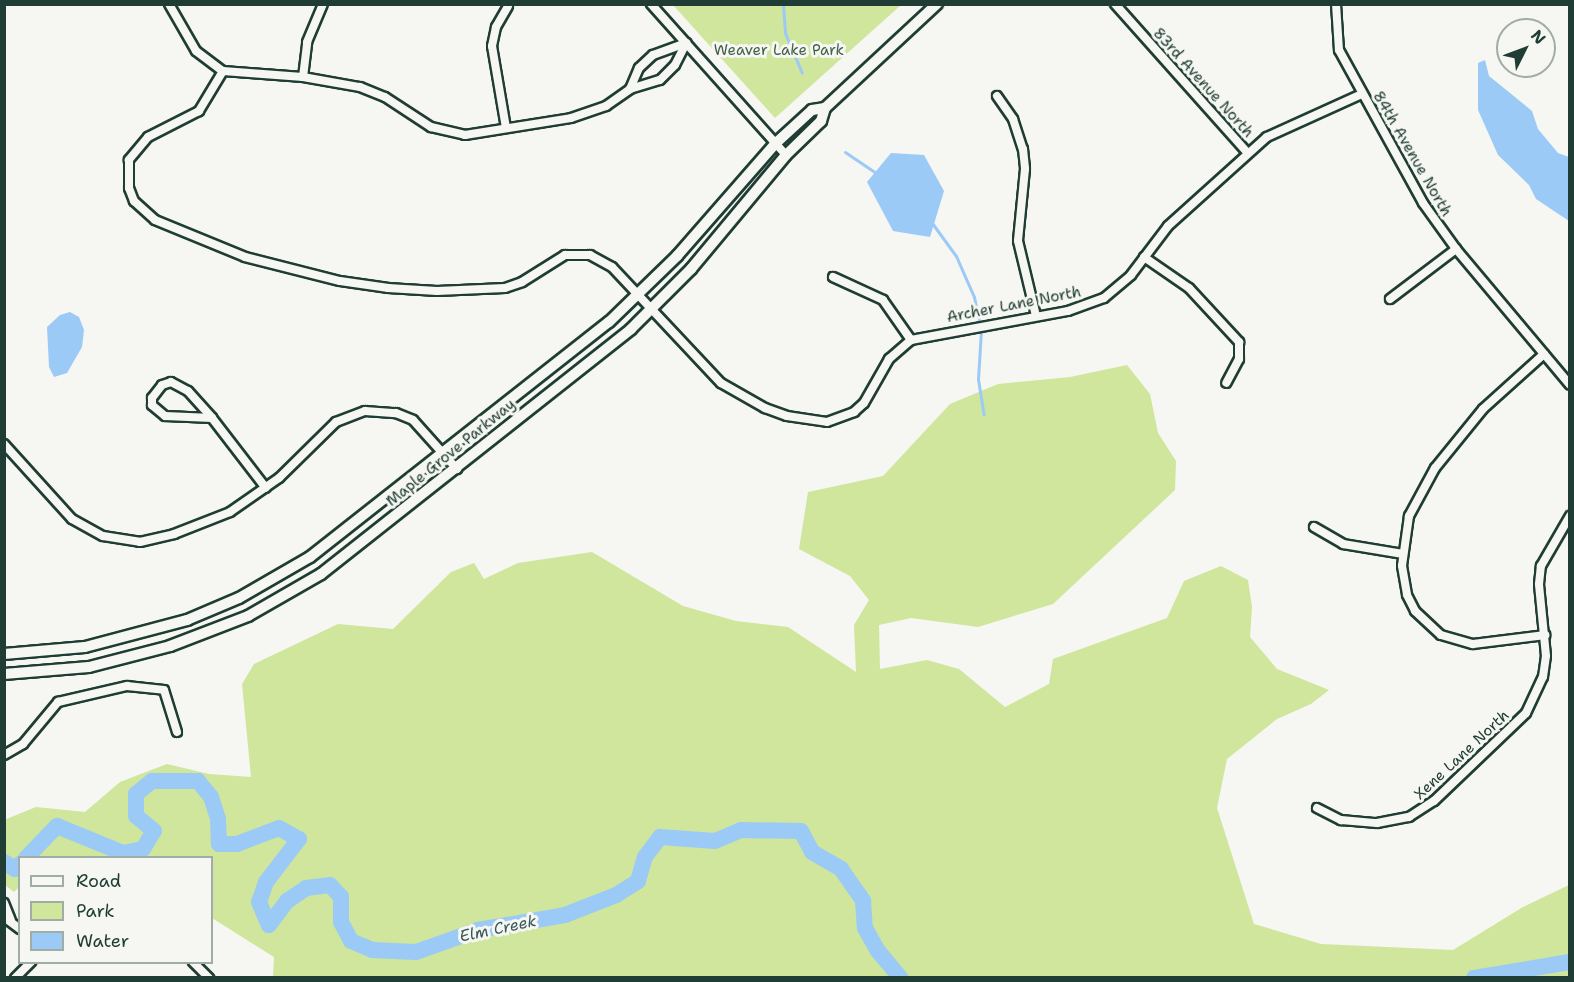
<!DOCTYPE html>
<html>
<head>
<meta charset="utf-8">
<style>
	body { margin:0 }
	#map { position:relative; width:1574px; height:982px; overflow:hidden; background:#f6f6f2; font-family:"Shantell Sans",sans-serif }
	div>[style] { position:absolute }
	.green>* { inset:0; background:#cfe69c }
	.water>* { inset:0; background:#9ccaf7 }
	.stream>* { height:3px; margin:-1.5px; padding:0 1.5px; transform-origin:1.5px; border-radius:1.5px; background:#9ccaf7 }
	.river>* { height:16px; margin:-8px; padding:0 8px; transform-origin:8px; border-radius:8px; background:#9ccaf7 }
	.roads { filter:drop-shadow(2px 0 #1f3d34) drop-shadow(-2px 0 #1f3d34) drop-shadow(0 2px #1f3d34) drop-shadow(0 -2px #1f3d34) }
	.minor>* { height:8px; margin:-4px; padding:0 4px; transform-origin:4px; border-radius:4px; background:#f6f6f2 }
	.secondary>* { height:10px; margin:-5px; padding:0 5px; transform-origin:5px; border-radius:5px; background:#f6f6f2 }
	span { translate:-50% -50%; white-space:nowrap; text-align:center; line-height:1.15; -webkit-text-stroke:6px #f6f6f2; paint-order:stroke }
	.park-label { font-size:15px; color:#425f49 }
	.street-label { font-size:15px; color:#1f3d34 }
	.water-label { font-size:16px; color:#38595b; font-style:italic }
	.frame { position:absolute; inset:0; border:6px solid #1f3d34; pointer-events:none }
	.legend { position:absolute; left:18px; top:856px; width:195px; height:108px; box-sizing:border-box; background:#f6f6f2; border:2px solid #a0aca6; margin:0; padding:8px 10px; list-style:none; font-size:18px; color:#1f3d34 }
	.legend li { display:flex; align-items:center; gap:12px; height:30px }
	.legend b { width:30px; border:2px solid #a0aca6 }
	.north { position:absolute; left:1496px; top:18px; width:60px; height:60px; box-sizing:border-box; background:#f6f6f2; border:2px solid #a0aca6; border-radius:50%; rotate:48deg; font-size:16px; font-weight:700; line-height:24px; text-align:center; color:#1f3d34 }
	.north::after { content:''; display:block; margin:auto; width:21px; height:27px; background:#1f3d34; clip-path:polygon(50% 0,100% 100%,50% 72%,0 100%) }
</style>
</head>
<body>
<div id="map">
	<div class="green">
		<i style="clip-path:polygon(673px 5px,901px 5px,775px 118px)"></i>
		<i style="clip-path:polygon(1127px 365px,1150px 394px,1158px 433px,1176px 461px,1175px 490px,1053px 604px,978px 627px,911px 618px,879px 625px,880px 669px,927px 660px,959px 669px,1005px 707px,1049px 684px,1053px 659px,1167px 618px,1184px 581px,1221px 566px,1248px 580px,1252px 607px,1250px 637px,1277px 669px,1329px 690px,1311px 704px,1277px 719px,1227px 759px,1217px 808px,1254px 924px,1321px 944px,1453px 950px,1523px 907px,1569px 885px,1569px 977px,273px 977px,274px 957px,212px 918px,212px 858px,20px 858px,19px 887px,14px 892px,5px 885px,4px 820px,36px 807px,85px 812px,120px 782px,167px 764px,209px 774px,251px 777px,242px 684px,254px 664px,338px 624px,393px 629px,451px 572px,474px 563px,484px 579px,518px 563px,592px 552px,683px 606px,736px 621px,788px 627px,856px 672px,854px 625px,869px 600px,850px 576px,799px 549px,808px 492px,883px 476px,950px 404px,998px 384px,1070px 377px)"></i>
	</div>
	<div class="water">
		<i style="clip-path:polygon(1485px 60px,1489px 76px,1532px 111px,1538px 129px,1558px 153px,1569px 157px,1569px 221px,1536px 199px,1529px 185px,1498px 155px,1478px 110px,1478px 63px)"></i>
		<i style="clip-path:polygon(891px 153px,924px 155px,944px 191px,930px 237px,893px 231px,867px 182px)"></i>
		<i style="clip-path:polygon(70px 312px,79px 317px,84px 330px,82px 347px,67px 373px,54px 377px,49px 367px,47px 327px,60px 315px)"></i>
	</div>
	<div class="stream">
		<i style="left:783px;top:4px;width:29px;rotate:86deg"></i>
		<i style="left:785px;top:33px;width:43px;rotate:67deg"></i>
		<i style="left:845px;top:152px;width:37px;rotate:34deg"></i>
		<i style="left:932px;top:223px;width:41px;rotate:54deg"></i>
		<i style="left:956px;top:256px;width:45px;rotate:66.3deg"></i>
		<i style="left:974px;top:297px;width:34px;rotate:78deg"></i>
		<i style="left:981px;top:330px;width:49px;rotate:93.5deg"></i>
		<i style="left:978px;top:379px;width:36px;rotate:81deg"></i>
	</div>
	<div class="river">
		<i style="left:26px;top:858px;width:45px;rotate:-45.9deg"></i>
		<i style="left:57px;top:826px;width:71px;rotate:22.2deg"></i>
		<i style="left:123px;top:853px;width:20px;rotate:-11deg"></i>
		<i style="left:143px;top:849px;width:21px;rotate:-59deg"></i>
		<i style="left:154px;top:831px;width:23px;rotate:-140deg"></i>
		<i style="left:136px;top:816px;width:22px;rotate:-90deg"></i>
		<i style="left:136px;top:794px;width:21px;rotate:-39deg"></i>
		<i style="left:152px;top:781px;width:46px"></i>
		<i style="left:198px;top:781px;width:21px;rotate:51deg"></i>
		<i style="left:211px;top:797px;width:23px;rotate:72deg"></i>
		<i style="left:218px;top:819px;width:25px;rotate:88deg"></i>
		<i style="left:219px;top:844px;width:18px"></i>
		<i style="left:237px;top:844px;width:45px;rotate:-20.9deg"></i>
		<i style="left:279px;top:828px;width:23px;rotate:29deg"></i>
		<i style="left:299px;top:839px;width:54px;rotate:127.5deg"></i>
		<i style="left:266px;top:882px;width:21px;rotate:109deg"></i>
		<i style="left:259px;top:902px;width:25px;rotate:67deg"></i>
		<i style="left:269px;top:925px;width:30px;rotate:-53deg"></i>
		<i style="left:287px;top:901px;width:23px;rotate:-34deg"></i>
		<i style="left:306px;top:888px;width:24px;rotate:-7deg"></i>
		<i style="left:330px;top:885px;width:16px;rotate:47deg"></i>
		<i style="left:341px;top:897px;width:25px;rotate:90deg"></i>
		<i style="left:341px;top:922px;width:21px;rotate:62deg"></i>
		<i style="left:351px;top:941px;width:23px;rotate:23deg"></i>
		<i style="left:372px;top:950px;width:44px;rotate:2.6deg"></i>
		<i style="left:416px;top:952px;width:66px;rotate:-19.5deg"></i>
		<i style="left:478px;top:930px;width:88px;rotate:-9.8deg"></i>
		<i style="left:565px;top:915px;width:55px;rotate:-21.4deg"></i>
		<i style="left:616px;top:895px;width:26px;rotate:-32deg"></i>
		<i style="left:638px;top:881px;width:25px;rotate:-74deg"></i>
		<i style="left:645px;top:857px;width:25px;rotate:-53deg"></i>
		<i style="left:660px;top:837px;width:55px;rotate:4.2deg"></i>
		<i style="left:715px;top:841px;width:28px;rotate:-23deg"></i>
		<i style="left:741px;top:830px;width:60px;rotate:1deg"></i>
		<i style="left:801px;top:831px;width:24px;rotate:62deg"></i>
		<i style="left:812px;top:852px;width:34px;rotate:30deg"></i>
		<i style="left:841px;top:869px;width:39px;rotate:55deg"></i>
		<i style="left:863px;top:901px;width:27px;rotate:86deg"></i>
		<i style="left:865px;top:928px;width:26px;rotate:61deg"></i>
		<i style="left:878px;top:951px;width:35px;rotate:50deg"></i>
		<i style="left:4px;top:862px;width:13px;rotate:32deg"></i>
		<i style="left:15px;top:869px;width:7px;rotate:-45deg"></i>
		<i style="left:1474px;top:978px;width:97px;rotate:-9.5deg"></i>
	</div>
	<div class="roads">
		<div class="minor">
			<i style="left:169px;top:4px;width:54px;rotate:60.1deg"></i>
			<i style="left:196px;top:51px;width:34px;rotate:37deg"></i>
			<i style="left:223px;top:71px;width:80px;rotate:4.3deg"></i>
			<i style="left:303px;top:77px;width:58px;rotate:10deg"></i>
			<i style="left:360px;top:87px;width:27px;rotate:22deg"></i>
			<i style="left:385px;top:97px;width:55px;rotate:33.1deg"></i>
			<i style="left:431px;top:127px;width:35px;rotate:13deg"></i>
			<i style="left:465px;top:135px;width:107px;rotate:-9.1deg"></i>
			<i style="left:571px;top:118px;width:37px;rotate:-19deg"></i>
			<i style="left:606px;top:106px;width:29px;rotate:-35deg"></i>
			<i style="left:630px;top:89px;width:31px;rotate:-17deg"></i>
			<i style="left:660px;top:80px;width:21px;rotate:-45deg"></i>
			<i style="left:675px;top:65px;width:25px;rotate:-63deg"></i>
			<i style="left:651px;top:4px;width:203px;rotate:48.2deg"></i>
			<i style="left:1115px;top:4px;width:198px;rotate:48.3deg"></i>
			<i style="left:1336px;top:4px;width:46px;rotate:86.3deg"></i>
			<i style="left:1339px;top:50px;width:175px;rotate:61.2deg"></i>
			<i style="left:1423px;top:203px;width:57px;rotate:54.3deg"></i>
			<i style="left:1456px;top:249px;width:177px;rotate:50deg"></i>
			<i style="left:223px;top:71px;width:47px;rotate:121deg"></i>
			<i style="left:199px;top:111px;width:57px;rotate:153deg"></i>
			<i style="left:148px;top:137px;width:30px;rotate:130deg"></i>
			<i style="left:129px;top:160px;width:28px;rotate:90deg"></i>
			<i style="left:129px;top:188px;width:14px;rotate:69deg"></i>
			<i style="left:134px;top:201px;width:28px;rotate:42deg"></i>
			<i style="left:155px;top:220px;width:97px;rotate:22.3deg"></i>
			<i style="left:245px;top:257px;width:98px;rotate:14.2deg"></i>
			<i style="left:340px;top:281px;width:49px;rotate:8.3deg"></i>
			<i style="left:388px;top:288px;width:49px;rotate:3.5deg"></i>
			<i style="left:437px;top:291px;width:68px;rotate:-2.5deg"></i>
			<i style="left:505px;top:288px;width:18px;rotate:-19deg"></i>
			<i style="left:522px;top:282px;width:51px;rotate:-32.1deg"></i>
			<i style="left:565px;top:255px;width:25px"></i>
			<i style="left:590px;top:255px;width:25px;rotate:29deg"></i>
			<i style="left:612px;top:267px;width:159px;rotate:46.8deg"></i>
			<i style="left:721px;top:383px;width:51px;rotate:29.6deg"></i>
			<i style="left:765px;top:408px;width:23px;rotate:20deg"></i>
			<i style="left:787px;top:416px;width:40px;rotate:8.5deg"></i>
			<i style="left:827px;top:422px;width:29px;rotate:-20deg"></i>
			<i style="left:854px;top:412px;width:13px;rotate:-42deg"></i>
			<i style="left:864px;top:403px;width:51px;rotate:-60.4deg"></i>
			<i style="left:889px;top:359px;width:29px;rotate:-41deg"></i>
			<i style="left:911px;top:340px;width:160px;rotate:-10.5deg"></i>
			<i style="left:1068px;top:311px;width:38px;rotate:-20deg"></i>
			<i style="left:1104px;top:298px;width:35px;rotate:-40deg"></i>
			<i style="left:1131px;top:275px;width:61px;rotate:-52.9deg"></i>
			<i style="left:1168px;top:226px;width:133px;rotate:-42deg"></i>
			<i style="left:1267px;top:137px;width:104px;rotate:-24.4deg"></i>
			<i style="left:303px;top:77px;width:35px;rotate:-83deg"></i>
			<i style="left:307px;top:42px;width:41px;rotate:-67.2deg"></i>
			<i style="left:630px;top:89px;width:23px;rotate:-67deg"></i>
			<i style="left:639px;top:68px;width:19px;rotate:-43deg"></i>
			<i style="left:653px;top:55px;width:35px;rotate:-20deg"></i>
			<i style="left:997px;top:96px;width:28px;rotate:55deg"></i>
			<i style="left:1013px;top:119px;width:32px;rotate:72deg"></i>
			<i style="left:1023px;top:149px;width:20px;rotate:84deg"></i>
			<i style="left:1025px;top:169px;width:72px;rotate:95.6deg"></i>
			<i style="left:1018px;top:241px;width:77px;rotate:76.5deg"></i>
			<i style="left:506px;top:128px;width:83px;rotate:-99.7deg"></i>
			<i style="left:492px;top:46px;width:19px;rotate:-78deg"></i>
			<i style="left:496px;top:27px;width:24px;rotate:-60deg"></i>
			<i style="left:1144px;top:257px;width:55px;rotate:34.6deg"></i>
			<i style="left:1189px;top:288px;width:74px;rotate:47.2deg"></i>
			<i style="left:1239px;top:342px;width:17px;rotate:90deg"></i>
			<i style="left:1239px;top:359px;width:27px;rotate:118deg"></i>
			<i style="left:833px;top:277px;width:55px;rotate:24.7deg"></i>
			<i style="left:883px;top:300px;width:49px;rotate:55deg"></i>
			<i style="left:1390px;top:299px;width:83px;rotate:-37.1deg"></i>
			<i style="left:1544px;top:354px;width:82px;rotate:138deg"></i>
			<i style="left:1483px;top:409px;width:76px;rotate:129.1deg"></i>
			<i style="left:1435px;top:468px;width:55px;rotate:118.4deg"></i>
			<i style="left:1409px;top:516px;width:50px;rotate:98deg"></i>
			<i style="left:1402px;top:566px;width:29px;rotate:80deg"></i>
			<i style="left:1407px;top:595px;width:18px;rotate:63deg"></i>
			<i style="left:1415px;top:611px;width:35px;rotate:43deg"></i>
			<i style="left:1441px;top:635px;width:33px;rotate:16deg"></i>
			<i style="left:1473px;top:644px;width:73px;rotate:-7.1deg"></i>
			<i style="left:212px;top:418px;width:47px;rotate:-177.6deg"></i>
			<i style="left:165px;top:416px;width:17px;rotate:-140deg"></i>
			<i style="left:152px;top:405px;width:7px;rotate:-90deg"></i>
			<i style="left:152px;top:398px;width:16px;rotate:-52deg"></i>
			<i style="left:162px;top:385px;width:9px;rotate:-18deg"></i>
			<i style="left:171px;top:382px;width:19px;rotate:28deg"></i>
			<i style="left:188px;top:391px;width:36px;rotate:48deg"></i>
			<i style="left:212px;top:418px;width:88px;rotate:52.4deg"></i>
			<i style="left:4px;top:444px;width:101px;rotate:47.8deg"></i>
			<i style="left:72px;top:519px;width:35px;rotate:29deg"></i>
			<i style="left:103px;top:536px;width:37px;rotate:9deg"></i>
			<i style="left:140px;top:542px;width:35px;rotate:-13deg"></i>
			<i style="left:174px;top:534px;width:60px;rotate:-21.4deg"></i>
			<i style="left:230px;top:512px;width:60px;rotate:-34.8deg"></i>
			<i style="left:279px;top:478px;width:80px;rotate:-44.5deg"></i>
			<i style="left:336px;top:422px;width:31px;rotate:-21deg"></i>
			<i style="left:365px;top:411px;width:31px;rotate:4deg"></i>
			<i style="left:396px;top:413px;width:18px;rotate:22deg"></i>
			<i style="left:413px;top:420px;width:66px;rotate:48.1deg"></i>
			<i style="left:1314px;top:527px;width:34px;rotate:30deg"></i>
			<i style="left:1343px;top:544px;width:61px;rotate:9.5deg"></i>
			<i style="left:4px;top:755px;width:22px;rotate:-30deg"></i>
			<i style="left:23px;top:744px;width:55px;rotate:-50.2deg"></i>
			<i style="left:58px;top:702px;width:71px;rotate:-13.1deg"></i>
			<i style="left:127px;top:686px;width:37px;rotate:6deg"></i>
			<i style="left:164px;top:690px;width:44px;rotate:72.8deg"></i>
			<i style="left:1317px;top:808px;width:27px;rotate:27deg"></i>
			<i style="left:1341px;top:820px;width:36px;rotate:5deg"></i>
			<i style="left:1377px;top:823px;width:33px;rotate:-11deg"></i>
			<i style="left:1409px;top:817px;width:30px;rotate:-33deg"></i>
			<i style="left:1434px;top:801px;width:127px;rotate:-43.7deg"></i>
			<i style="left:1526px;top:713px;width:40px;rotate:-65deg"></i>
			<i style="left:1543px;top:677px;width:21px;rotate:-82deg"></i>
			<i style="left:1546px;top:656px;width:72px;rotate:-95.6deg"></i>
			<i style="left:1539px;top:584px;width:18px;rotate:-84deg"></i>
			<i style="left:1541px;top:566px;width:58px;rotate:-59.9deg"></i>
			<i style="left:4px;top:903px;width:18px;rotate:68deg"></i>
			<i style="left:4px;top:917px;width:20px;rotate:37deg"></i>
			<i style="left:193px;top:962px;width:23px;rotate:45deg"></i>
			<i style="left:15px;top:978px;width:23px;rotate:-45deg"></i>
		</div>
		<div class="secondary">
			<i style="left:4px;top:654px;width:81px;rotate:-4.9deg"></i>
			<i style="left:85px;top:647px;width:106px;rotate:-14.8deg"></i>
			<i style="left:187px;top:620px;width:56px;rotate:-22.9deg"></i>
			<i style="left:239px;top:598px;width:82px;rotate:-30deg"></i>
			<i style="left:310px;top:557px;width:380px;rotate:-38.2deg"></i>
			<i style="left:609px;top:322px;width:95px;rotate:-44.1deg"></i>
			<i style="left:677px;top:256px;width:150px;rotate:-48.8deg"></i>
			<i style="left:776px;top:143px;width:49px;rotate:-42.5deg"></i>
			<i style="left:812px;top:110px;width:13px;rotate:-9deg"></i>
			<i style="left:4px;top:674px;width:85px;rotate:-4.7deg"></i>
			<i style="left:89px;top:667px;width:84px;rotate:-14.5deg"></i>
			<i style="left:170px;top:646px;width:84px;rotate:-21deg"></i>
			<i style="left:248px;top:616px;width:84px;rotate:-29.9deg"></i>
			<i style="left:321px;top:574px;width:395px;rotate:-38.3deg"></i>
			<i style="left:631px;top:329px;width:85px;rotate:-45deg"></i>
			<i style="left:691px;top:269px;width:148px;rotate:-50.2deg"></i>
			<i style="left:786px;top:155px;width:49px;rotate:-44.2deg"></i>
			<i style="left:821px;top:121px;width:14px;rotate:-73deg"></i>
			<i style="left:825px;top:108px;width:153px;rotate:-42.9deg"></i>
		</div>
	</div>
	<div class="park-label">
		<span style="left:779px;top:51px">Weaver Lake Park</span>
	</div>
	<div class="street-label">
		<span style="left:1203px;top:83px;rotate:48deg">83rd Avenue North</span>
		<span style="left:1412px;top:154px;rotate:60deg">84th Avenue North</span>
		<span style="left:1014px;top:305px;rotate:-11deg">Archer Lane North</span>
		<span style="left:451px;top:453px;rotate:-39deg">Maple Grove Parkway</span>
		<span style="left:1462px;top:755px;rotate:-43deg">Xene Lane North</span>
	</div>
	<div class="water-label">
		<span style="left:498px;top:929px;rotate:-12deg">Elm Creek</span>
	</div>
	<div class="frame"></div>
	<ul class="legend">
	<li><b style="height:8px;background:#f6f6f2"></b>Road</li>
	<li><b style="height:16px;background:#cfe69c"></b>Park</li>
	<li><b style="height:16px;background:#9ccaf7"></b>Water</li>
	</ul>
	<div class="north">N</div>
</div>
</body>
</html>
